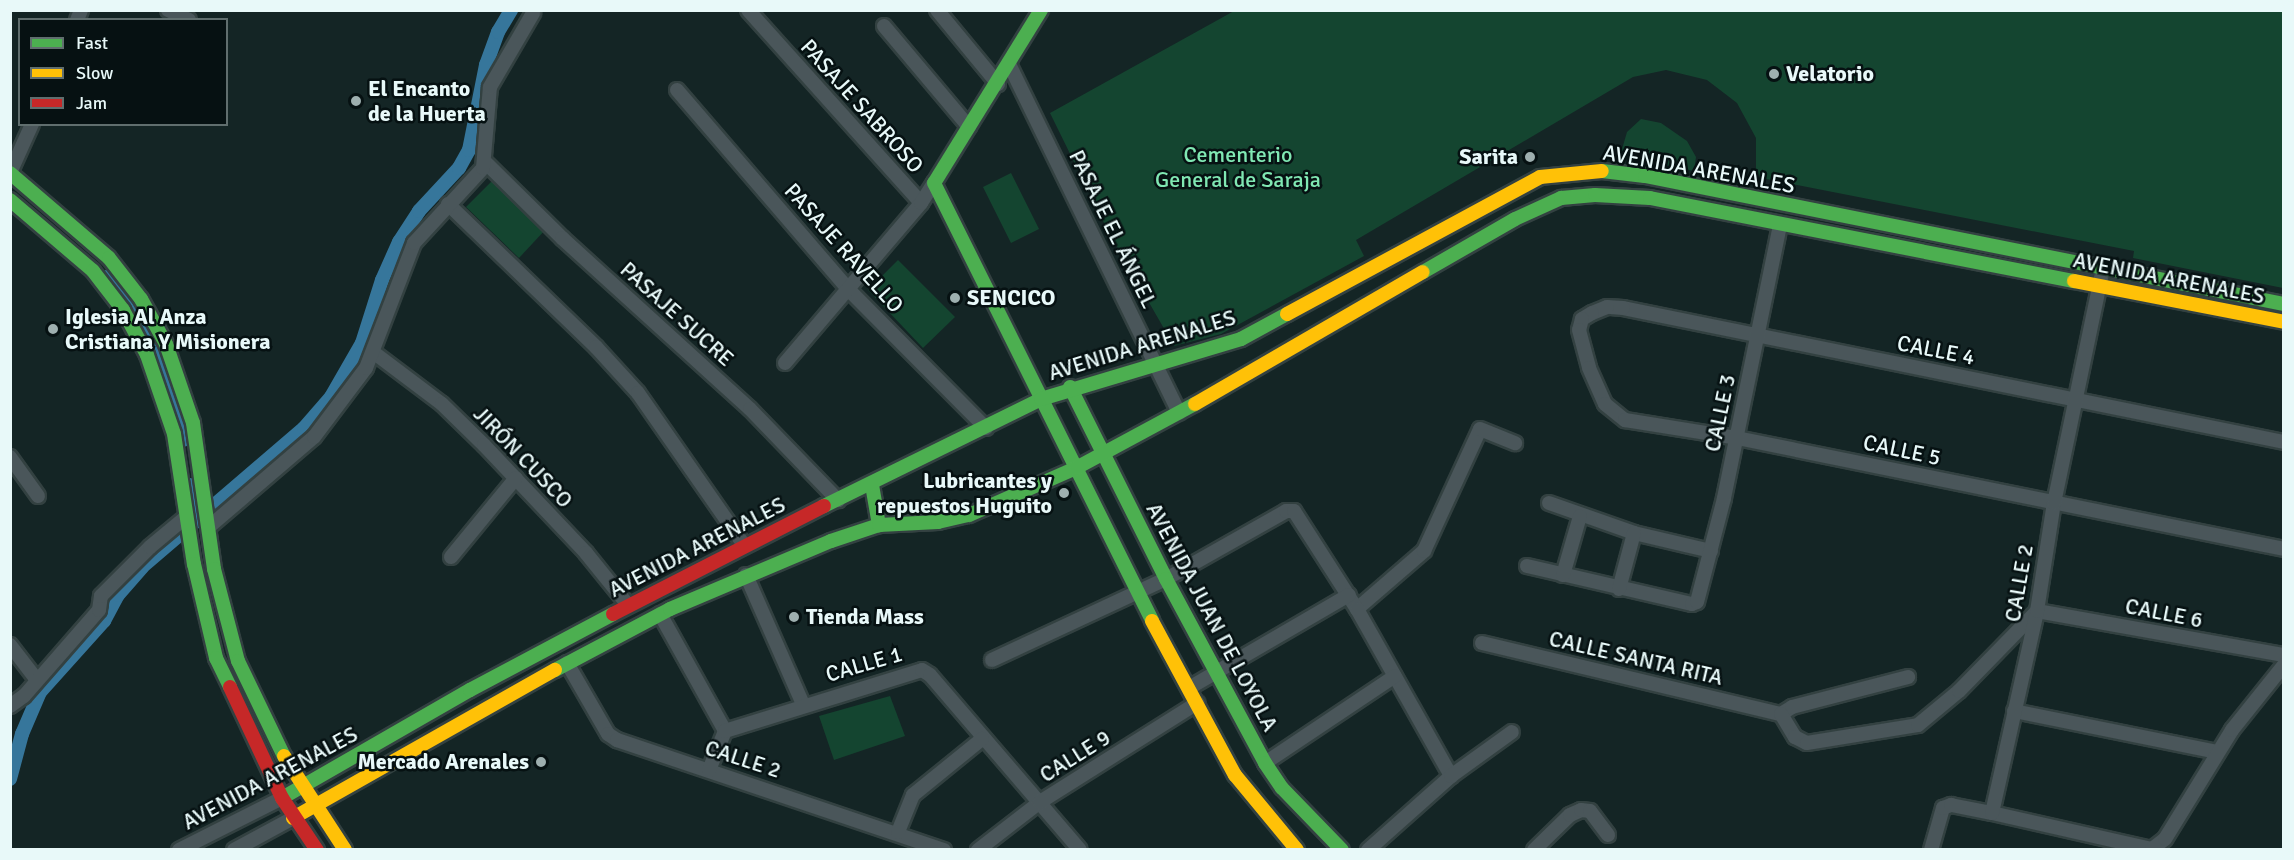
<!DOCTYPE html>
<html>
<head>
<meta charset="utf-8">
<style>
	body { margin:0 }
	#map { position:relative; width:2294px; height:860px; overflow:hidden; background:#142525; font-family:Signika,sans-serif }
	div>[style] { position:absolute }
	.green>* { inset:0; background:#144530 }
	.canal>* { height:14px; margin:-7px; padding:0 7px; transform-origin:7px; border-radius:7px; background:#36769b }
	.roads { filter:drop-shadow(2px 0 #334141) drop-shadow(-2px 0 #334141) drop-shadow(0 2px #334141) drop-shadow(0 -2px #334141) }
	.street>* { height:14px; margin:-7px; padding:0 7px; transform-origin:7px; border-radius:7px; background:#4a565a }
	.fast>* { height:14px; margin:-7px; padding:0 7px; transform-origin:7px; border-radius:7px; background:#4caf50 }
	.slow>* { height:14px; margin:-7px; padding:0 7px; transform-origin:7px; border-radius:7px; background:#ffc107 }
	.jam>* { height:14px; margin:-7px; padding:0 7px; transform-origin:7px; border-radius:7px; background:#c62828 }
	.dots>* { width:16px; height:16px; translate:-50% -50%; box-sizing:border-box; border:3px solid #061112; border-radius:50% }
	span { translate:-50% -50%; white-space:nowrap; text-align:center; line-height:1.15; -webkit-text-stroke:5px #061112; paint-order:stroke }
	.poi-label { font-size:22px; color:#e8f9f9; font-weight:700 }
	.left { translate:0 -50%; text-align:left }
	.right { translate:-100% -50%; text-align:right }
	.street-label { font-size:22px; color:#e8f9f9 }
	.park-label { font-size:22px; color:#80e8b3 }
	.frame { position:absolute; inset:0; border:12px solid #e8f9f9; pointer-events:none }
	.legend { position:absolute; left:18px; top:18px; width:210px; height:108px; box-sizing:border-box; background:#061112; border:2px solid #606e6e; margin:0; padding:8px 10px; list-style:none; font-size:18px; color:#e8f9f9 }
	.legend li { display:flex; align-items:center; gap:12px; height:30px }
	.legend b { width:30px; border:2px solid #606e6e }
</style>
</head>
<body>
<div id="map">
	<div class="green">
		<i style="clip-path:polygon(1234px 11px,2283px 11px,2283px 288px,2133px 258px,2134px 251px,1756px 177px,1756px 138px,1737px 103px,1707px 80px,1666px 70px,1633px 77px,1356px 240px,1364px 256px,1221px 334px,1174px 346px,1108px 231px,1050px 113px)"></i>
		<i style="clip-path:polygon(1641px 119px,1661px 123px,1687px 141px,1696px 157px,1694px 171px,1620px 156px,1627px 132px)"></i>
		<i style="clip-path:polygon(1011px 173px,1039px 229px,1011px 243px,983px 187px)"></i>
		<i style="clip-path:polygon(494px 179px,546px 229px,519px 258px,466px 207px)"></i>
		<i style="clip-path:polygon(898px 260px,955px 317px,923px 348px,868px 290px)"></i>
		<i style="clip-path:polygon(890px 696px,905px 736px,834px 760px,819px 716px)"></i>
	</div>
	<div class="canal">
		<i style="left:107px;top:277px;width:75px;rotate:55.3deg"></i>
		<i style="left:150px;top:339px;width:43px;rotate:67deg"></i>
		<i style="left:167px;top:379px;width:63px;rotate:75.3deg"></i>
		<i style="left:190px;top:485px;width:37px;rotate:79deg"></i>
		<i style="left:10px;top:779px;width:47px;rotate:-75.1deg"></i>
		<i style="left:22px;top:734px;width:46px;rotate:-66.8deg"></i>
		<i style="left:40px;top:692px;width:96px;rotate:-48deg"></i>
		<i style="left:104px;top:621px;width:30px;rotate:-62deg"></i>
		<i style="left:118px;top:595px;width:37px;rotate:-49deg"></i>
		<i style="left:142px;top:567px;width:213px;rotate:-40.6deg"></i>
		<i style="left:304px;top:428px;width:41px;rotate:-48.9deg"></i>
		<i style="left:331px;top:397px;width:62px;rotate:-60.1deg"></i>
		<i style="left:362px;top:343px;width:66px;rotate:-72.4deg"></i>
		<i style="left:382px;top:280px;width:42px;rotate:-65.9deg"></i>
		<i style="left:399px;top:242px;width:37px;rotate:-57deg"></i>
		<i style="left:419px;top:211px;width:59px;rotate:-47.1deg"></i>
		<i style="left:459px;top:168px;width:21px;rotate:-61deg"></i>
		<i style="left:469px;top:150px;width:87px;rotate:-78.7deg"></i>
		<i style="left:486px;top:65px;width:35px;rotate:-70deg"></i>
		<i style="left:498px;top:32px;width:26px;rotate:-59deg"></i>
	</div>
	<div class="roads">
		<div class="street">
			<i style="left:168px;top:10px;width:23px;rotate:25deg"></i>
			<i style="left:748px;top:10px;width:259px;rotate:48.1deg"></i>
			<i style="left:937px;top:10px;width:96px;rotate:50.5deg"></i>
			<i style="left:77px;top:20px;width:11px;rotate:-68deg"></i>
			<i style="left:884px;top:26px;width:132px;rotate:49.9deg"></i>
			<i style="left:1009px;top:64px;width:388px;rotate:64deg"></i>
			<i style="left:677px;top:90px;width:262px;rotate:49.3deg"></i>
			<i style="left:848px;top:289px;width:196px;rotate:45.2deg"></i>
			<i style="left:485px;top:162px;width:108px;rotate:44.6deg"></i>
			<i style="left:562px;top:238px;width:254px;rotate:42.3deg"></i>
			<i style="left:750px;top:409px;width:127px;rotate:46deg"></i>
			<i style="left:10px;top:173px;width:54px;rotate:-65.8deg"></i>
			<i style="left:448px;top:204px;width:206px;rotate:44deg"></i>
			<i style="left:596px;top:347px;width:62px;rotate:47.6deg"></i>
			<i style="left:638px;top:393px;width:185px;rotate:55.1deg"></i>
			<i style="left:373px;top:352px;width:86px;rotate:37deg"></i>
			<i style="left:442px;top:404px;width:59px;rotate:44.3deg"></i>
			<i style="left:484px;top:445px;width:149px;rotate:46.6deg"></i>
			<i style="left:586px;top:553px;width:67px;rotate:51.1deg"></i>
			<i style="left:785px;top:363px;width:210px;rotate:-49.6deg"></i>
			<i style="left:921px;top:203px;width:24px;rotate:-57deg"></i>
			<i style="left:2284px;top:442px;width:674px;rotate:-168.54deg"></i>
			<i style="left:1623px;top:308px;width:16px;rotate:-176deg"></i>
			<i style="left:1607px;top:307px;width:16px;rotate:158deg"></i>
			<i style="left:1592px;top:313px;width:12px;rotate:149deg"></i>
			<i style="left:1582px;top:319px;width:11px;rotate:105deg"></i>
			<i style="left:1579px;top:330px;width:39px;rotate:75deg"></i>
			<i style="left:1589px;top:368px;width:39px;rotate:66deg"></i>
			<i style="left:1605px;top:404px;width:26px;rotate:39deg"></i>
			<i style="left:1625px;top:420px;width:113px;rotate:9.1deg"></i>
			<i style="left:1737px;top:438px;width:558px;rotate:11.47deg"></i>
			<i style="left:10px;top:457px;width:48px;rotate:54.3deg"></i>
			<i style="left:1549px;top:503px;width:90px;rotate:19.4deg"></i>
			<i style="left:1634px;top:533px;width:79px;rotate:13.2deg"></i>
			<i style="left:210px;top:526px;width:137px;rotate:-40.6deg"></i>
			<i style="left:314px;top:437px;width:86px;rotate:-53deg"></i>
			<i style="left:366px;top:368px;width:134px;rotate:-69deg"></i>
			<i style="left:414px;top:243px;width:102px;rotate:-47.4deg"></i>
			<i style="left:483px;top:168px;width:81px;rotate:-85.1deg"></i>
			<i style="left:490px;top:87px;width:86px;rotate:-59.8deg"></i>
			<i style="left:451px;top:557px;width:102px;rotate:-50.6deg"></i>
			<i style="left:1527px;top:566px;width:169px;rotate:13deg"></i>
			<i style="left:1692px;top:604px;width:5px;rotate:-22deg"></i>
			<i style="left:1697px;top:602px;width:107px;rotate:-75.4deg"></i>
			<i style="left:1724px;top:498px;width:279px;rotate:-78.4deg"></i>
			<i style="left:746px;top:575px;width:141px;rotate:66.2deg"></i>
			<i style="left:1563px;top:575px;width:61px;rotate:-73.9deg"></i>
			<i style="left:1619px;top:589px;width:58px;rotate:-75deg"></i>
			<i style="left:1357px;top:609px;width:89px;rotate:-40.9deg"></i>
			<i style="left:1424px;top:551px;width:134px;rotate:-65.3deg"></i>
			<i style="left:1480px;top:429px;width:38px;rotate:22deg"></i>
			<i style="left:660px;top:614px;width:134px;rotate:60.9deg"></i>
			<i style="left:1482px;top:643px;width:307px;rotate:13.4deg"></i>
			<i style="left:1781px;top:714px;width:13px;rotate:-32deg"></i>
			<i style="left:1792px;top:707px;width:120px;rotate:-14.5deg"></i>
			<i style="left:10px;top:645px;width:44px;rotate:52.4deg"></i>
			<i style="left:992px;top:660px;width:192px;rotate:-25deg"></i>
			<i style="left:1166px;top:579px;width:138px;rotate:-29.5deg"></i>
			<i style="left:1286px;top:511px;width:8px"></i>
			<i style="left:1294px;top:511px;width:117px;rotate:57.3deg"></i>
			<i style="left:1357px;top:609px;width:192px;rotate:60.6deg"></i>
			<i style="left:567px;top:663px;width:82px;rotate:60deg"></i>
			<i style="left:608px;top:734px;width:11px;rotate:34deg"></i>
			<i style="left:617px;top:740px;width:345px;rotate:18.6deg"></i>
			<i style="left:1189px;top:688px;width:185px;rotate:-30.2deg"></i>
			<i style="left:10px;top:706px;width:17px;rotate:-36deg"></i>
			<i style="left:24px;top:696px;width:114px;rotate:-48.9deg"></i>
			<i style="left:99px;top:610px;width:14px;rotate:-82deg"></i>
			<i style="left:101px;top:596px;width:69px;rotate:-45deg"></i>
			<i style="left:150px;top:547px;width:47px;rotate:-39.8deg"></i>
			<i style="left:2014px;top:711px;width:208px;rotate:11.4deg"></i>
			<i style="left:1781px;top:714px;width:27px;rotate:59deg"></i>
			<i style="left:1795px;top:737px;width:13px;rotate:27deg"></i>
			<i style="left:1807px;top:743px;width:112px;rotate:-9.2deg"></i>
			<i style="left:1918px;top:725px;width:53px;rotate:-39.7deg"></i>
			<i style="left:1959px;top:691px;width:112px;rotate:-45.7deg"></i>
			<i style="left:2037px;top:611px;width:251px;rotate:10.1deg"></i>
			<i style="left:1265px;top:763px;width:156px;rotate:-33.8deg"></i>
			<i style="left:709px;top:770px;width:42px;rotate:-67.7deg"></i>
			<i style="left:725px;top:731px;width:206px;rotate:-17.2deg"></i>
			<i style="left:922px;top:670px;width:9px;rotate:32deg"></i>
			<i style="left:930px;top:675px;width:230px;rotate:49.4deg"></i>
			<i style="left:1992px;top:813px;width:164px;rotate:12.7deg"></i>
			<i style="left:2152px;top:849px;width:16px;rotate:-38deg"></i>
			<i style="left:2165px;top:839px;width:128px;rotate:-58.4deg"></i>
			<i style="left:2232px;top:730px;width:83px;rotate:-51.3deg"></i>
			<i style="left:898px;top:832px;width:40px;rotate:-68deg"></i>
			<i style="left:913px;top:795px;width:89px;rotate:-39.1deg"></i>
			<i style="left:179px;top:850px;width:115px;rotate:-26.8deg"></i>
			<i style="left:234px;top:850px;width:67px;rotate:-28.5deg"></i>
			<i style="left:978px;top:850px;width:78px;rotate:-37.7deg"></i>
			<i style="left:1040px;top:802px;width:186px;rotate:-32.2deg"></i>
			<i style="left:1368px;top:850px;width:111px;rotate:-41.7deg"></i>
			<i style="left:1451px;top:776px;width:75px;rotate:-35.8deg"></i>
			<i style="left:1534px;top:850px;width:50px;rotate:-44.2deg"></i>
			<i style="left:1570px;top:815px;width:12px;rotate:-24deg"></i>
			<i style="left:1581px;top:810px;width:9px;rotate:6deg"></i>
			<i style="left:1590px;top:811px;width:30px;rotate:53deg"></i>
			<i style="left:1931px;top:850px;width:44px;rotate:-74.1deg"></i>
			<i style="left:1943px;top:808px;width:9px;rotate:-21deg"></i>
			<i style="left:1951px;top:805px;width:42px;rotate:11deg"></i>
			<i style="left:1992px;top:813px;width:207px;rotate:-77.4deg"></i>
			<i style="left:2037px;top:611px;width:109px;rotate:-81.1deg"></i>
			<i style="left:2054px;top:503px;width:230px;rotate:-78.2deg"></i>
		</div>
		<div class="fast">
			<i style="left:1041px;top:10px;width:203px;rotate:121.7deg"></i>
			<i style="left:934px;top:183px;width:489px;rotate:63.5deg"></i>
			<i style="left:1602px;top:171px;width:43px;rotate:6.6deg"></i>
			<i style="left:1645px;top:176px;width:652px;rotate:11.33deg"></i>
			<i style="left:10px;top:173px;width:130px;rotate:40.6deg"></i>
			<i style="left:109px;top:258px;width:52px;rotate:52deg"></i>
			<i style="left:141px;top:299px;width:51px;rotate:60.9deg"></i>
			<i style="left:166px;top:344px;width:83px;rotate:71.1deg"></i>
			<i style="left:193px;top:423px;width:148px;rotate:81.8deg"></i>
			<i style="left:214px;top:569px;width:95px;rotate:75.4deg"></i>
			<i style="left:238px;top:661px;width:106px;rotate:64.2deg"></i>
			<i style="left:10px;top:200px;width:109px;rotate:40.5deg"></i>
			<i style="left:93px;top:271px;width:49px;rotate:52.4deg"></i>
			<i style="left:123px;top:310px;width:51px;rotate:61.9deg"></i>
			<i style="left:147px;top:355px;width:83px;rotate:71.1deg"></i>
			<i style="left:174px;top:434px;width:132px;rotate:81.3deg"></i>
			<i style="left:194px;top:564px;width:97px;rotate:76.8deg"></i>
			<i style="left:216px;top:658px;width:32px;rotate:64deg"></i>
			<i style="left:1423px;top:272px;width:106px;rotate:-29.9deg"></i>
			<i style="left:1515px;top:219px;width:51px;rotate:-24.5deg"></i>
			<i style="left:1561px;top:198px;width:34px;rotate:-5deg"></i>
			<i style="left:1595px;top:195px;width:55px;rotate:3.1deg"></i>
			<i style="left:1650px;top:198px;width:432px;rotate:11.1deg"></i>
			<i style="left:1070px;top:387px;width:215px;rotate:63.4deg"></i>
			<i style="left:1166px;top:579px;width:209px;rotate:61.7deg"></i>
			<i style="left:1265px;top:763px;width:30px;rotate:56deg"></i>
			<i style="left:1282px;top:788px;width:86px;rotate:45.9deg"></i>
			<i style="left:872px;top:485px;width:41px;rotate:80.1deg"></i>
			<i style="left:824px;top:506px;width:242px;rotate:-26.2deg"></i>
			<i style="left:1041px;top:399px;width:209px;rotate:-16.7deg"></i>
			<i style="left:1241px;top:339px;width:52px;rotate:-28.5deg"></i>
			<i style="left:555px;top:670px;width:130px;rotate:-27.9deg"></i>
			<i style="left:670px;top:609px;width:175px;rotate:-22.9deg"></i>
			<i style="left:831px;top:541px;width:51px;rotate:-18.4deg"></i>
			<i style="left:879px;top:525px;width:59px;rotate:-2.9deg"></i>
			<i style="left:938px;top:522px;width:32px;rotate:-13deg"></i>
			<i style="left:969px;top:515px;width:117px;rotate:-23.7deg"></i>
			<i style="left:1076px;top:468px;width:135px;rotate:-28.3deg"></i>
			<i style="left:282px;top:798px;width:217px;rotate:-29.9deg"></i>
			<i style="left:470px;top:690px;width:162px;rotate:-28deg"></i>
		</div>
		<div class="slow">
			<i style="left:2074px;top:281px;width:214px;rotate:11deg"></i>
			<i style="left:1287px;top:314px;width:288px;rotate:-28.4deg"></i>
			<i style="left:1540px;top:177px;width:62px;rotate:-5.5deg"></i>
			<i style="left:1195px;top:404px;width:263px;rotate:-30.1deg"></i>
			<i style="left:1152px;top:621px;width:175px;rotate:61.7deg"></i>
			<i style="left:1235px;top:775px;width:97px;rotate:50.4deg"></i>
			<i style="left:284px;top:756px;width:112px;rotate:57deg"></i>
			<i style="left:293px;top:818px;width:301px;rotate:-29.5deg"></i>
		</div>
		<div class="jam">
			<i style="left:613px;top:614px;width:237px;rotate:-27.1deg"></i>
			<i style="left:230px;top:687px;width:123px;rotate:64.9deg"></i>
			<i style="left:282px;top:798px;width:63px;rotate:56.1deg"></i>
		</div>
	</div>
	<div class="dots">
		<i style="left:1774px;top:74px;background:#9eafaf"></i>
		<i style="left:356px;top:101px;background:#9eafaf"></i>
		<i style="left:1530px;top:157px;background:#9eafaf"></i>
		<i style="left:955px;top:298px;background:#9eafaf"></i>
		<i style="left:53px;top:329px;background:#9eafaf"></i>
		<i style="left:1064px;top:493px;background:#9eafaf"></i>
		<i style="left:794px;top:617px;background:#9eafaf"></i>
		<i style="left:541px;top:762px;background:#9eafaf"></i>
	</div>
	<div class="poi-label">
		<span class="left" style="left:1786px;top:74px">Velatorio</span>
		<span class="left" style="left:368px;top:101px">El Encanto<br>de la Huerta</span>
		<span class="right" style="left:1518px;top:157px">Sarita</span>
		<span class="left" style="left:967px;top:298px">SENCICO</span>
		<span class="left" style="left:65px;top:329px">Iglesia Al Anza<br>Cristiana Y Misionera</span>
		<span class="right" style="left:1052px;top:493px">Lubricantes y<br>repuestos Huguito</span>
		<span class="left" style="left:806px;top:617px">Tienda Mass</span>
		<span class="right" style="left:529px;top:762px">Mercado Arenales</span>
	</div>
	<div class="street-label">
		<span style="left:862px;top:106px;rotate:48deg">PASAJE SABROSO</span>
		<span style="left:1699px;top:169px;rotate:10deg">AVENIDA ARENALES</span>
		<span style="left:1113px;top:229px;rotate:64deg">PASAJE EL ÁNGEL</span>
		<span style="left:844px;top:248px;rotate:48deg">PASAJE RAVELLO</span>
		<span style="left:2169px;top:278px;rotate:11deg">AVENIDA ARENALES</span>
		<span style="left:677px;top:314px;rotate:42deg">PASAJE SUCRE</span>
		<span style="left:1142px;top:345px;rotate:-17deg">AVENIDA ARENALES</span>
		<span style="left:1936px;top:350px;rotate:11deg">CALLE 4</span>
		<span style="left:1720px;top:413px;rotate:-78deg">CALLE 3</span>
		<span style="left:1902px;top:450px;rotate:12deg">CALLE 5</span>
		<span style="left:523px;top:457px;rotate:46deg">JIRÓN CUSCO</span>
		<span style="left:697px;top:547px;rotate:-27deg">AVENIDA ARENALES</span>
		<span style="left:2019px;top:583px;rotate:-80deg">CALLE 2</span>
		<span style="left:2164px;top:613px;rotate:11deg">CALLE 6</span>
		<span style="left:1212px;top:617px;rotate:62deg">AVENIDA JUAN DE LOYOLA</span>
		<span style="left:1636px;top:658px;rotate:13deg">CALLE SANTA RITA</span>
		<span style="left:864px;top:664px;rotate:-16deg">CALLE 1</span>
		<span style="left:1075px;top:756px;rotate:-32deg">CALLE 9</span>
		<span style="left:743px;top:759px;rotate:18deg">CALLE 2</span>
		<span style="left:270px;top:778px;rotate:-28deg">AVENIDA ARENALES</span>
	</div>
	<div class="park-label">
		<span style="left:1238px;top:167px">Cementerio<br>General de Saraja</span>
	</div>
	<div class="frame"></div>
	<ul class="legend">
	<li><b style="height:8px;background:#4caf50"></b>Fast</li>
	<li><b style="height:8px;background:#ffc107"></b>Slow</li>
	<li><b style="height:8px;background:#c62828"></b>Jam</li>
	</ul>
</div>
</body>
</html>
